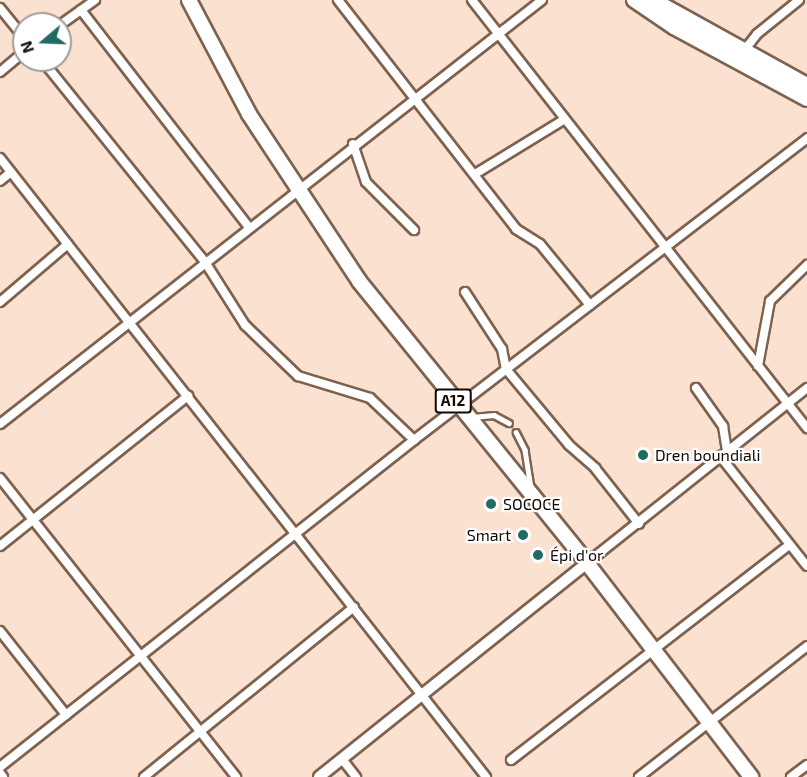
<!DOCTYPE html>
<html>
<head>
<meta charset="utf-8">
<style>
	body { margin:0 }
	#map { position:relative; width:807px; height:777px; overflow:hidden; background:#fbe1d0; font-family:"Exo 2",sans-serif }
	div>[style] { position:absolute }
	.roads { filter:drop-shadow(2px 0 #7e6250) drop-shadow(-2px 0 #7e6250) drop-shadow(0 2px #7e6250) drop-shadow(0 -2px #7e6250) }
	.service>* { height:4.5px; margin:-2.25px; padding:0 2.25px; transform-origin:2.25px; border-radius:2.25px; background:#fff }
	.minor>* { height:8px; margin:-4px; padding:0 4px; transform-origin:4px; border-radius:4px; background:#fff }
	.tertiary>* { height:10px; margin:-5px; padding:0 5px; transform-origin:5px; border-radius:5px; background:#fff }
	.primary>* { height:14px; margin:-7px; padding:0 7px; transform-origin:7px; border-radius:7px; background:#fff }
	.dots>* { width:16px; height:16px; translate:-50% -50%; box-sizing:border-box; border:3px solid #fff; border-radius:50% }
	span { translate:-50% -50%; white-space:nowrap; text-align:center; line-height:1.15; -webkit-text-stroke:4.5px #fff; paint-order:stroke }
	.shield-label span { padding:2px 4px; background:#fff; border:2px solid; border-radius:4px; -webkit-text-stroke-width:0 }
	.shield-label { font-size:15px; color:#130904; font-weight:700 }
	.poi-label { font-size:16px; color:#130904 }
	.left { translate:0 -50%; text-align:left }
	.right { translate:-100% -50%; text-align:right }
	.north { position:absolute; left:12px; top:12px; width:60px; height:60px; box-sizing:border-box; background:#fff; border:2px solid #a19d9b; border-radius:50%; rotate:251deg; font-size:16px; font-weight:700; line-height:24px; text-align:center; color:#130904 }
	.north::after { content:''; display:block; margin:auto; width:21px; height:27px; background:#216b65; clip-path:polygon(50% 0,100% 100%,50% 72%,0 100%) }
</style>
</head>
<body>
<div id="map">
	<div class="roads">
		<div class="service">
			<i style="left:472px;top:417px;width:22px;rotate:-5deg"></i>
			<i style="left:494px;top:415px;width:17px;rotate:28deg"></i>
			<i style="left:516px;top:432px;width:20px;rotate:63deg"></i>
			<i style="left:525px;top:450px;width:37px;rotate:81deg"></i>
		</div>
		<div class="minor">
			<i style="left:338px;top:0;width:290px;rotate:52.1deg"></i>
			<i style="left:516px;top:229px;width:28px;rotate:32deg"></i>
			<i style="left:540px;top:244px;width:79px;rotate:50.7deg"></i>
			<i style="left:472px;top:0;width:544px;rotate:51.95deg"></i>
			<i style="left:0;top:8px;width:38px;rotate:51deg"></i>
			<i style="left:81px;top:10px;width:274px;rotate:52.3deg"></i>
			<i style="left:60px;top:25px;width:43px;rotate:-35.5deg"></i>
			<i style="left:743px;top:52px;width:23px;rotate:-52deg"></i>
			<i style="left:757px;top:34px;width:54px;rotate:-39deg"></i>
			<i style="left:42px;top:60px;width:260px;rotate:51.1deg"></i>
			<i style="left:205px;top:262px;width:75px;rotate:57.6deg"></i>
			<i style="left:245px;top:325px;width:74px;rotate:43.9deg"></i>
			<i style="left:298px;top:376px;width:75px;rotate:17deg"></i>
			<i style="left:370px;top:398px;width:61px;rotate:43.7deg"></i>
			<i style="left:0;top:72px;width:31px;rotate:-40deg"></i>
			<i style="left:353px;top:144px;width:40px;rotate:71.1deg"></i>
			<i style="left:366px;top:182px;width:68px;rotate:45deg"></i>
			<i style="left:0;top:158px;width:787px;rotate:51.86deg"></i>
			<i style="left:475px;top:174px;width:105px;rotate:-31.4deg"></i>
			<i style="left:0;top:181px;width:14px;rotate:-39deg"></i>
			<i style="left:465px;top:292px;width:68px;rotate:57deg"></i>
			<i style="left:502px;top:349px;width:20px;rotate:79deg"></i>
			<i style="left:506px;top:369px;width:99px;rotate:50.3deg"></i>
			<i style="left:569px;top:445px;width:35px;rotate:41deg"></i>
			<i style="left:595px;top:468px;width:71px;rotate:51.8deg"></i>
			<i style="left:0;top:302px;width:89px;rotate:-40.5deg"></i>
			<i style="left:758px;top:366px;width:66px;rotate:-79.5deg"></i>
			<i style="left:770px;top:301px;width:52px;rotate:-44.2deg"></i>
			<i style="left:696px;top:388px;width:47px;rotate:54.6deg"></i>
			<i style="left:723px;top:426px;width:25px;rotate:81deg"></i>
			<i style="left:0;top:424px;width:688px;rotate:-38.04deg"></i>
			<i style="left:720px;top:456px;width:140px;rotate:51.7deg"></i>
			<i style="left:0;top:478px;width:381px;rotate:51.7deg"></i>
			<i style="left:0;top:546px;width:241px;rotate:-38.6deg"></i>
			<i style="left:587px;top:563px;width:281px;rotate:-38.5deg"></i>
			<i style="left:0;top:631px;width:107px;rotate:51.8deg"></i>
			<i style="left:342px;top:759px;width:23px;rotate:52deg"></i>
			<i style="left:511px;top:760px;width:351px;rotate:-37.7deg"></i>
			<i style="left:0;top:767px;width:528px;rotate:-38.3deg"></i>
			<i style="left:414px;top:440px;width:496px;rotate:-37.5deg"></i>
			<i style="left:0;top:773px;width:5px;rotate:53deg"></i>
			<i style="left:144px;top:777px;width:270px;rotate:-39deg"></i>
			<i style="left:639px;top:777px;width:213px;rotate:-37.9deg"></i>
			<i style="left:791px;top:777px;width:20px;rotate:-37deg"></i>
		</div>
		<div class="tertiary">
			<i style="left:319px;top:777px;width:343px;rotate:-38.6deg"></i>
		</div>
		<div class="primary">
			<i style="left:189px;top:0;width:129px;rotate:62.2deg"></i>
			<i style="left:249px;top:114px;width:200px;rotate:56.6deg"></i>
			<i style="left:359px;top:281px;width:363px;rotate:51deg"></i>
			<i style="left:587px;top:563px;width:270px;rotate:52.5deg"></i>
			<i style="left:634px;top:0;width:48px;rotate:34deg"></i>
			<i style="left:674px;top:27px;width:151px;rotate:28.4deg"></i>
			<i style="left:653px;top:0;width:176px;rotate:28.9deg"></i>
		</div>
	</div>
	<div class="dots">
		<i style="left:643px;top:455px;background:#216b65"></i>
		<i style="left:491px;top:504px;background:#216b65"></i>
		<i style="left:523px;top:535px;background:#216b65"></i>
		<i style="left:538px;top:555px;background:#216b65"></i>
	</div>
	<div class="shield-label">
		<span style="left:453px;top:401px">A12</span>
	</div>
	<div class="poi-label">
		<span class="left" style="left:655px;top:455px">Dren boundiali</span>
		<span class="left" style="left:503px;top:504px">SOCOCE</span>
		<span class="right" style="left:511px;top:535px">Smart</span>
		<span class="left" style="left:550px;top:555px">Épi d'or</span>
	</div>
	<div class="north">N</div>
</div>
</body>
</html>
